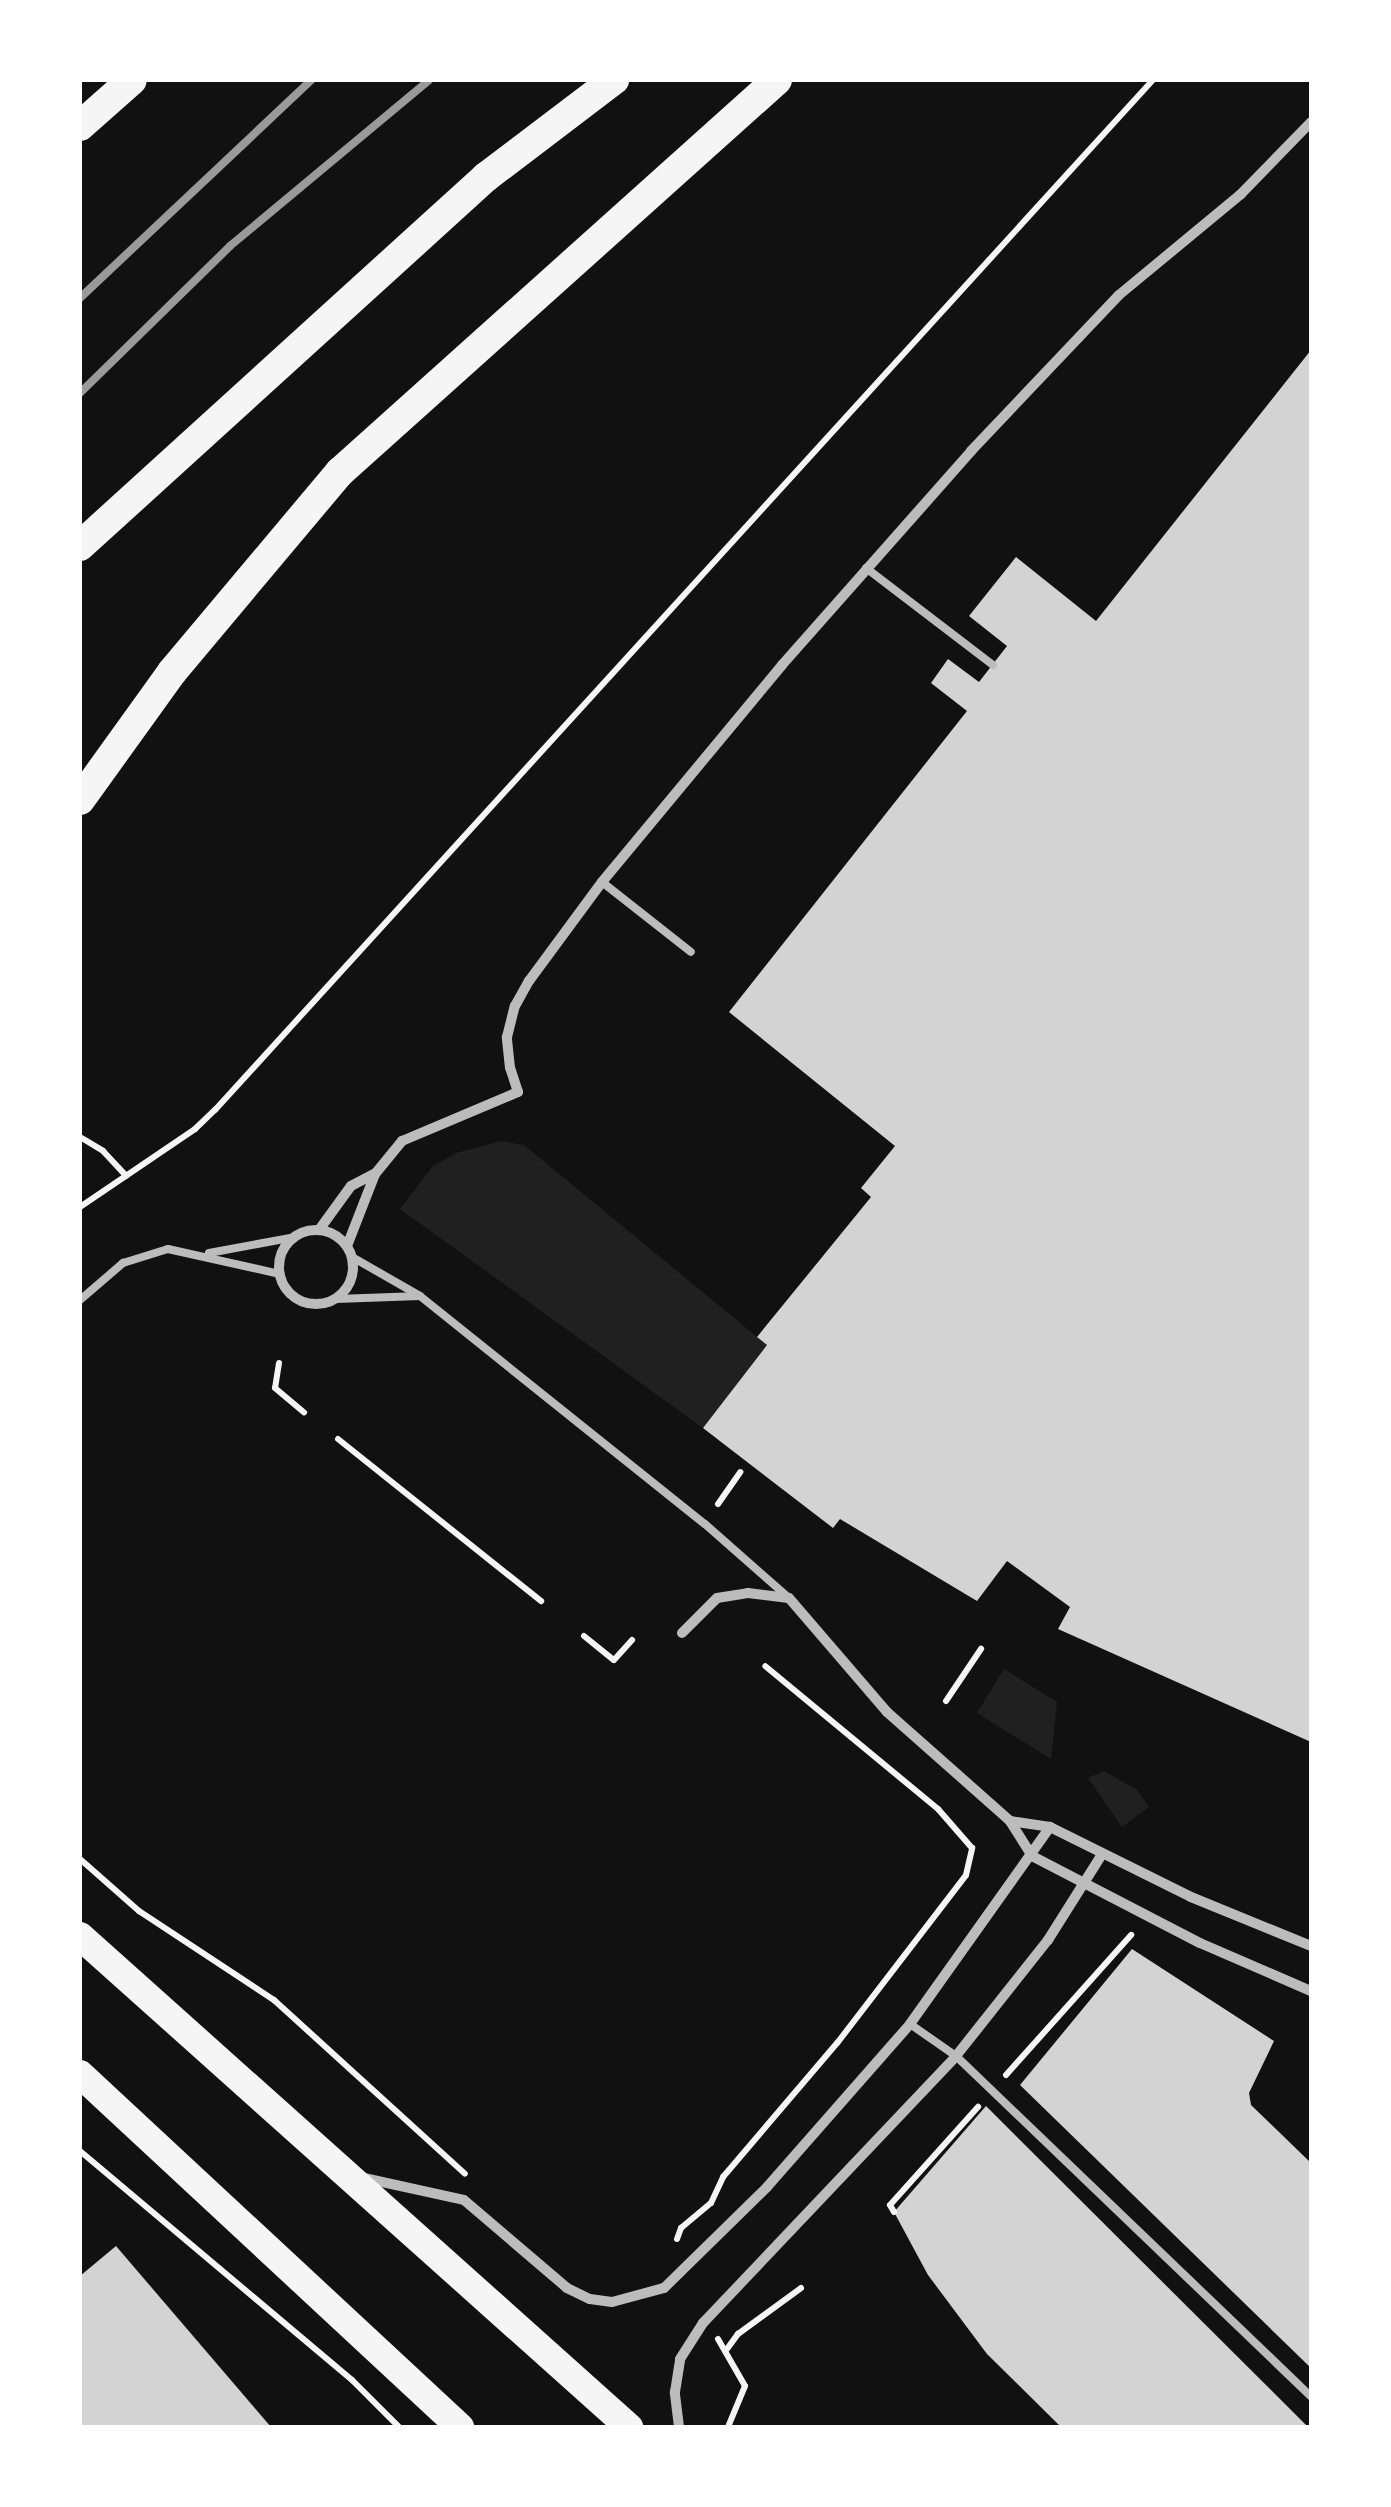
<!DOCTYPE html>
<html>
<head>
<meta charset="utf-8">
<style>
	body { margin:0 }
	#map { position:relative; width:1391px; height:2507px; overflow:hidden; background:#111; font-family:Montserrat,sans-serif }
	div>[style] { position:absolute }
	.green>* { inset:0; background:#202020 }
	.building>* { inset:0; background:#d3d3d3 }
	.path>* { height:6px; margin:-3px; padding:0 3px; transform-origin:3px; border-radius:3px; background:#f5f5f5 }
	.service>* { height:8px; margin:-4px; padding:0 4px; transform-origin:4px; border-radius:4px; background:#bcbcbc }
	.minor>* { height:10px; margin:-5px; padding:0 5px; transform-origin:5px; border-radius:5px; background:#bcbcbc }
	.minor>.ring { margin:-5px; padding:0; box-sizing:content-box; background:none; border:10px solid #bcbcbc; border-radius:50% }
	.trunk>* { height:28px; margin:-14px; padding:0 14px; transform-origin:14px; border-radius:14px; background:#f5f5f5 }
	.motorway>* { height:30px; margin:-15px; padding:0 15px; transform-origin:15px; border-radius:15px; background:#f5f5f5 }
	.rail>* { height:8px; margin:-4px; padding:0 4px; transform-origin:4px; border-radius:4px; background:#9a9a9a }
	span { translate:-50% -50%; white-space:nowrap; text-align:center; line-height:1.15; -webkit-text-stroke:8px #fff; paint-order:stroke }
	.frame { position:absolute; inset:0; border:82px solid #fff; pointer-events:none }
</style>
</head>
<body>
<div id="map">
	<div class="green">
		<i style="clip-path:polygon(501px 1141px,524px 1145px,767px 1345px,703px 1428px,400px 1209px,433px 1166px,456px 1153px)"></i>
		<i style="clip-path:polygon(1004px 1669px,1057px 1702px,1051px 1759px,977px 1713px)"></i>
		<i style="clip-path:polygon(1104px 1771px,1137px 1790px,1149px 1807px,1122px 1827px,1088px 1778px)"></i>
	</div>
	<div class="building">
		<i style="clip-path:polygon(1311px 350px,1311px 1742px,1058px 1629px,1070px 1607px,1007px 1561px,977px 1601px,840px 1519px,833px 1528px,703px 1428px,767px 1345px,757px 1337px,871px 1197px,861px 1188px,895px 1146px,729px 1012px,967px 711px,931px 683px,948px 659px,979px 682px,1007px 646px,969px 616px,1016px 557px,1096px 621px)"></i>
		<i style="clip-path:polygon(1132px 1949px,1274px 2041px,1249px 2093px,1251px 2105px,1311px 2163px,1311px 2368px,1020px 2085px)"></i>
		<i style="clip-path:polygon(986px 2106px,1308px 2427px,1061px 2427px,987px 2354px,928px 2275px,894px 2212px)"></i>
		<i style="clip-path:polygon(116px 2246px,271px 2427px,80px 2427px,80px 2276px)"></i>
	</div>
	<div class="path">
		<i style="left:80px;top:1137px;width:27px;rotate:31deg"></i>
		<i style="left:103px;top:1151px;width:34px;rotate:47deg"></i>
		<i style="left:80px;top:1207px;width:139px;rotate:-34.1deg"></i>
		<i style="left:195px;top:1129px;width:28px;rotate:-44deg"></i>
		<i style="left:215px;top:1110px;width:1393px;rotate:-47.68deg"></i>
		<i style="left:279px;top:1363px;width:25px;rotate:99deg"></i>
		<i style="left:275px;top:1388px;width:38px;rotate:40deg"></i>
		<i style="left:338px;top:1439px;width:260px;rotate:38.6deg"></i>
		<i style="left:718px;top:1504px;width:39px;rotate:-55deg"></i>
		<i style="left:584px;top:1636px;width:38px;rotate:39deg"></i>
		<i style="left:614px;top:1660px;width:27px;rotate:-48deg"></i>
		<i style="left:946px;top:1701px;width:63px;rotate:-56.1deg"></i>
		<i style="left:80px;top:1859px;width:79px;rotate:41.4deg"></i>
		<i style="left:139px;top:1911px;width:162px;rotate:33.4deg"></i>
		<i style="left:274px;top:2000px;width:258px;rotate:42.3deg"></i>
		<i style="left:1006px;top:2075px;width:188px;rotate:-48.2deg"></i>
		<i style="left:80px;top:2151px;width:356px;rotate:40.1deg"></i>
		<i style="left:352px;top:2380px;width:66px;rotate:45deg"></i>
		<i style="left:894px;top:2212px;width:8px;rotate:-120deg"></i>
		<i style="left:890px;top:2205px;width:132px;rotate:-48.1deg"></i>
		<i style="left:677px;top:2239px;width:12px;rotate:-70deg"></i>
		<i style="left:681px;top:2228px;width:39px;rotate:-40deg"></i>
		<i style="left:711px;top:2203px;width:29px;rotate:-65deg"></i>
		<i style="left:723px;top:2177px;width:177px;rotate:-49.6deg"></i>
		<i style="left:838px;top:2042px;width:210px;rotate:-52.5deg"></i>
		<i style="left:966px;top:1875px;width:28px;rotate:-77deg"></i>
		<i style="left:972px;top:1848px;width:52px;rotate:-131.1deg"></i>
		<i style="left:938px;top:1809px;width:224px;rotate:-140.4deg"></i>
		<i style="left:718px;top:2339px;width:54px;rotate:60.1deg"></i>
		<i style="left:745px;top:2386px;width:44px;rotate:112.5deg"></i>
		<i style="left:727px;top:2349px;width:19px;rotate:-54deg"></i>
		<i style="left:738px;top:2334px;width:78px;rotate:-36.1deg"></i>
	</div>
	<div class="service">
		<i style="left:866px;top:568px;width:160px;rotate:37.4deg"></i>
		<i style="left:602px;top:882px;width:113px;rotate:38.2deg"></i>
		<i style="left:209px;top:1253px;width:87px;rotate:-10.5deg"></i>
		<i style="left:352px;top:1257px;width:78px;rotate:29.8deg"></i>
		<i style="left:420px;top:1296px;width:365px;rotate:38.7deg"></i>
		<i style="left:705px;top:1524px;width:112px;rotate:41.4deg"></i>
		<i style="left:336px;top:1299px;width:84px;rotate:-2deg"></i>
		<i style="left:80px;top:1300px;width:57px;rotate:-40.7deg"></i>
		<i style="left:123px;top:1263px;width:47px;rotate:-17.3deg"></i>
		<i style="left:168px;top:1249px;width:115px;rotate:12.6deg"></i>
		<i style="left:910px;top:2024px;width:56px;rotate:34.8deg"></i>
		<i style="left:956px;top:2056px;width:492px;rotate:43.8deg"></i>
	</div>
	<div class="minor">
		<i style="left:319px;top:1230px;width:54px;rotate:-54deg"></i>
		<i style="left:351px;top:1186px;width:26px;rotate:-28deg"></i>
		<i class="ring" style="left:279px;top:1230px;width:64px;height:64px"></i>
		<i style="left:347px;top:1246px;width:77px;rotate:-68.7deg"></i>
		<i style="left:375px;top:1174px;width:43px;rotate:-50.7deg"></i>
		<i style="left:402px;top:1141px;width:126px;rotate:-22.9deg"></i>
		<i style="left:518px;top:1092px;width:25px;rotate:-108deg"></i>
		<i style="left:510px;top:1068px;width:31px;rotate:-96deg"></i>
		<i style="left:507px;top:1037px;width:32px;rotate:-76deg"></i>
		<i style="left:515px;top:1006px;width:29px;rotate:-61deg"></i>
		<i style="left:529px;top:981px;width:123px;rotate:-53.6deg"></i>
		<i style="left:602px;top:882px;width:282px;rotate:-50.3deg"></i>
		<i style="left:782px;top:665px;width:286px;rotate:-48.5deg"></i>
		<i style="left:971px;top:451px;width:215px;rotate:-46.5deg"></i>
		<i style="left:1119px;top:295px;width:157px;rotate:-39.6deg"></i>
		<i style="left:1240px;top:195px;width:102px;rotate:-45.8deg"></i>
		<i style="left:682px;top:1633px;width:49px;rotate:-45deg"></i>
		<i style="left:717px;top:1598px;width:31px;rotate:-9deg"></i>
		<i style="left:748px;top:1593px;width:41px;rotate:7deg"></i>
		<i style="left:789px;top:1598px;width:150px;rotate:49.3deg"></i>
		<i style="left:887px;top:1712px;width:164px;rotate:41.5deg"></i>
		<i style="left:1010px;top:1821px;width:41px;rotate:57.8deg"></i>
		<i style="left:1032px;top:1856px;width:189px;rotate:27.4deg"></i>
		<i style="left:1200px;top:1943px;width:121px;rotate:23.4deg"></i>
		<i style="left:1010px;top:1821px;width:40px;rotate:8.5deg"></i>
		<i style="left:1050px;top:1827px;width:157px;rotate:26.4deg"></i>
		<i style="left:1191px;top:1897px;width:130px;rotate:22.2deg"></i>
		<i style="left:364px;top:2178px;width:102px;rotate:12.4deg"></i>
		<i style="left:464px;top:2200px;width:135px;rotate:40.5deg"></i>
		<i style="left:567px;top:2288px;width:25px;rotate:26deg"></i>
		<i style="left:590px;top:2299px;width:22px;rotate:8deg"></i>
		<i style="left:612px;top:2302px;width:54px;rotate:-15.1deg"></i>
		<i style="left:664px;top:2288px;width:144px;rotate:-44.4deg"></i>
		<i style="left:767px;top:2187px;width:217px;rotate:-48.7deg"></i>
		<i style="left:910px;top:2024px;width:242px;rotate:-54.6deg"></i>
		<i style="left:679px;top:2427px;width:35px;rotate:-97deg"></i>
		<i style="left:675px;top:2392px;width:33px;rotate:-81deg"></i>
		<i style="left:680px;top:2359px;width:43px;rotate:-57.4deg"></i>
		<i style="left:703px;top:2323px;width:368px;rotate:-46.5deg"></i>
		<i style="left:956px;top:2056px;width:148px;rotate:-51.6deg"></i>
		<i style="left:1048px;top:1940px;width:99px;rotate:-57.8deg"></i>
	</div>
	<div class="trunk">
		<i style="left:80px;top:1936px;width:737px;rotate:41.81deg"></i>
		<i style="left:80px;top:2074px;width:519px;rotate:42.89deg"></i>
	</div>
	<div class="motorway">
		<i style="left:80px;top:126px;width:69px;rotate:-41.5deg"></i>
		<i style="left:80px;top:546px;width:549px;rotate:-42.27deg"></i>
		<i style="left:486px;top:177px;width:161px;rotate:-37.2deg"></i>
		<i style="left:80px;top:800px;width:158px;rotate:-54.3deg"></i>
		<i style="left:172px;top:672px;width:261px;rotate:-50deg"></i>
		<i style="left:340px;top:472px;width:587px;rotate:-41.89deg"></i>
	</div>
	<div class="rail">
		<i style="left:80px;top:298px;width:318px;rotate:-43.3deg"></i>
		<i style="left:80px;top:393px;width:210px;rotate:-44.4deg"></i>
		<i style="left:230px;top:246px;width:259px;rotate:-39.8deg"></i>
	</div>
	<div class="frame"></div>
</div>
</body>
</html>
